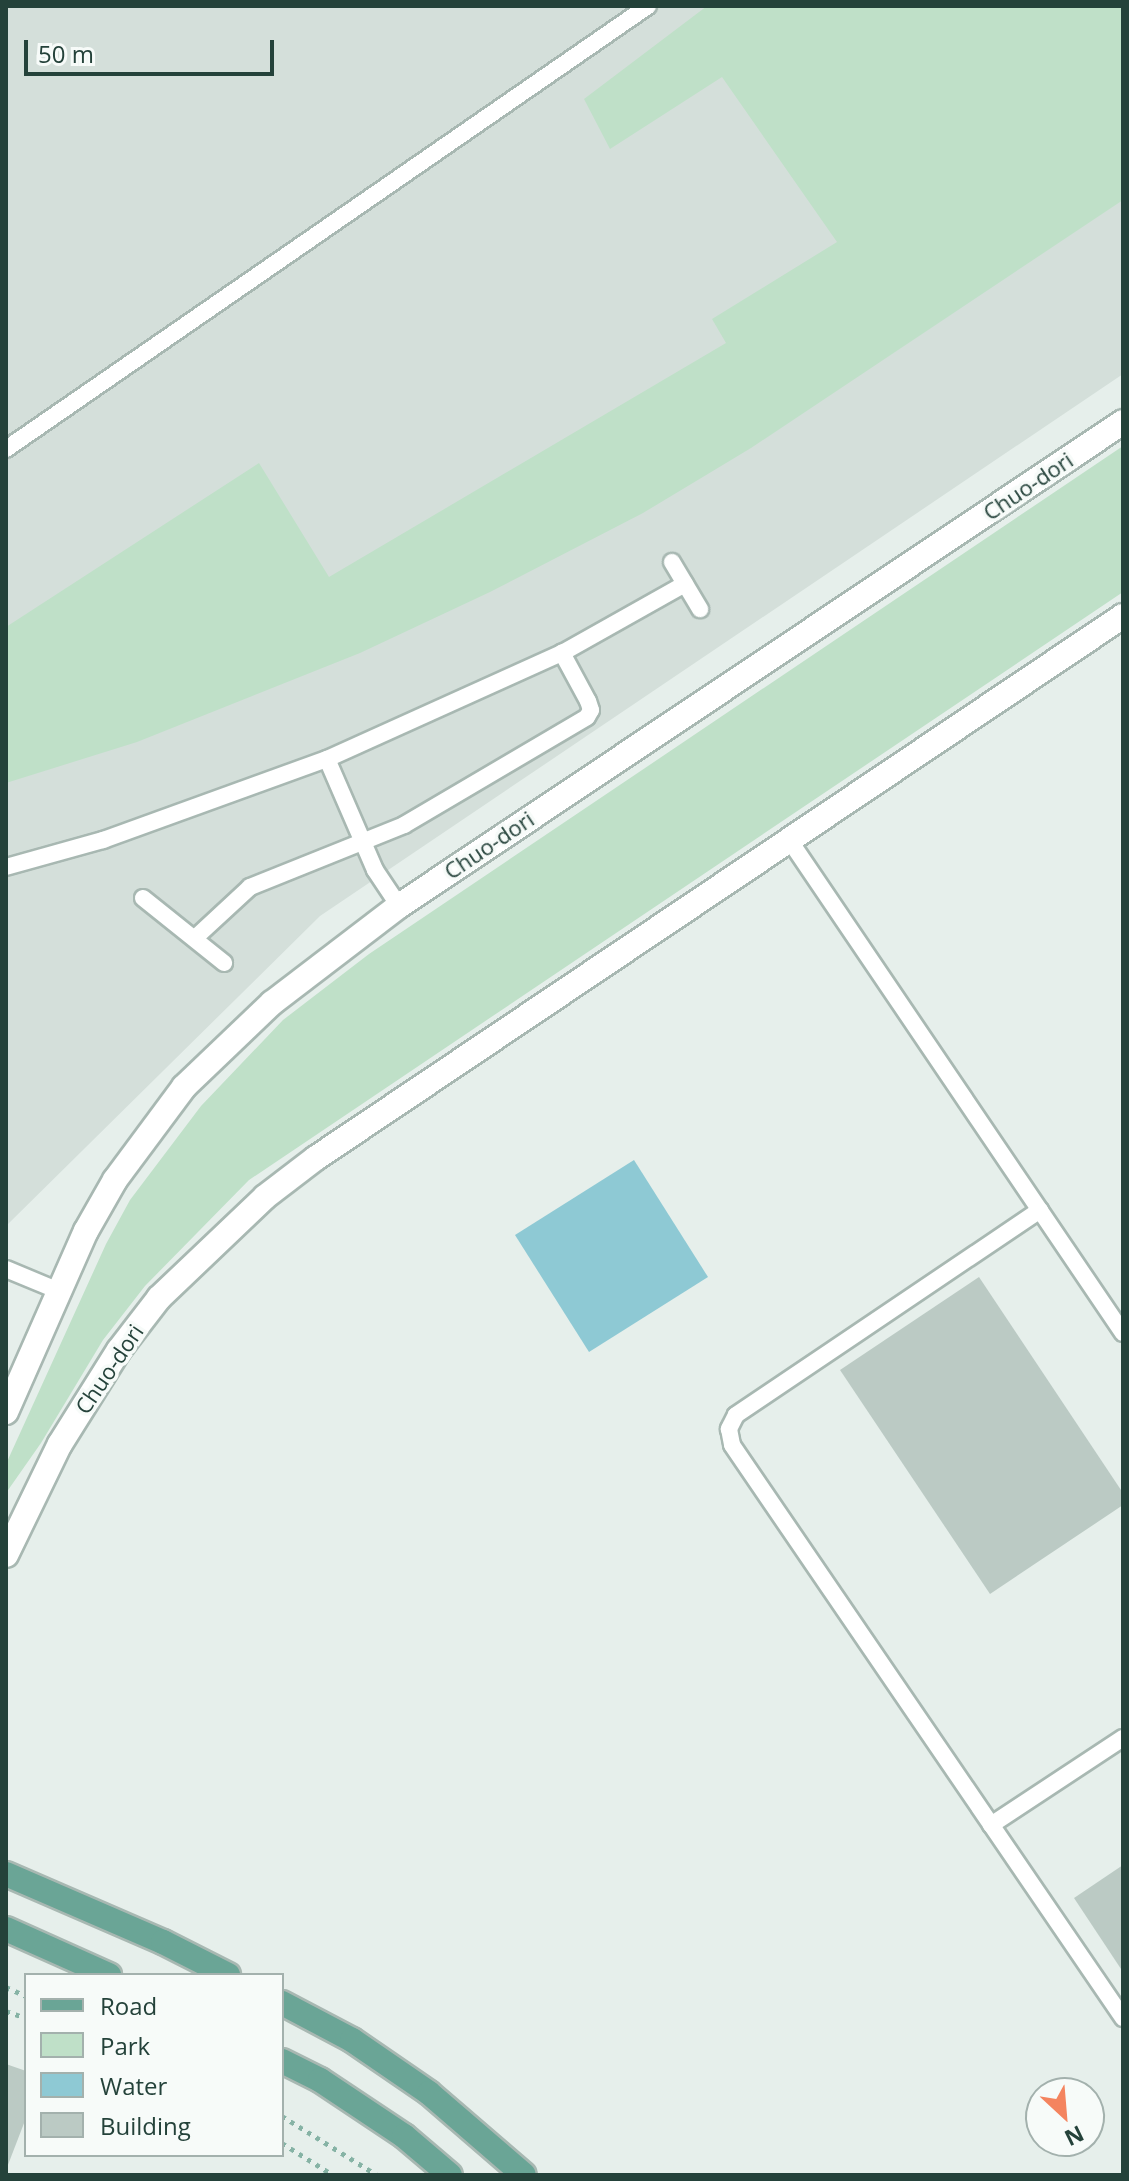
<!DOCTYPE html>
<html>
<head>
<meta charset="utf-8">
<style>
	body { margin:0 }
	#map { position:relative; width:1129px; height:2181px; overflow:hidden; background:#e6efeb; font-family:"Open Sans",sans-serif }
	div>[style] { position:absolute }
	.built>* { inset:0; background:#d4dfda }
	.green>* { inset:0; background:#bfe0c8 }
	.water>* { inset:0; background:#8ec9d4 }
	.building>* { inset:0; background:#bbcac4 }
	.path>* { height:5px; margin-top:-2.5px; transform-origin:0; background:repeating-linear-gradient(90deg,#86b3a5 0 4px,transparent 0 10px) }
	.roads { filter:drop-shadow(2px 0 #a8b8b2) drop-shadow(-2px 0 #a8b8b2) drop-shadow(0 2px #a8b8b2) drop-shadow(0 -2px #a8b8b2) }
	.lane>* { height:16px; margin:-8px; padding:0 8px; transform-origin:8px; border-radius:8px; background:#fff }
	.secondary>* { height:24px; margin:-12px; padding:0 12px; transform-origin:12px; border-radius:12px; background:#fff }
	.primary>* { height:24px; margin:-12px; padding:0 12px; transform-origin:12px; border-radius:12px; background:#6aa596 }
	span { translate:-50% -50%; white-space:nowrap; text-align:center; line-height:1.15; -webkit-text-stroke:7px #f7fbf9; paint-order:stroke }
	.street-label { font-size:22px; color:#24423a }
	.frame { position:absolute; inset:0; border:8px solid #24423a; pointer-events:none }
	.legend { position:absolute; left:24px; top:1973px; width:260px; height:184px; box-sizing:border-box; background:#f7fbf9; border:2px solid #a3b1ad; margin:0; padding:10px 14px; list-style:none; font-size:24px; color:#24423a }
	.legend li { display:flex; align-items:center; gap:16px; height:40px }
	.legend b { width:40px; border:2px solid #a3b1ad }
	.north { position:absolute; left:1025px; top:2077px; width:80px; height:80px; box-sizing:border-box; background:#f7fbf9; border:2px solid #a3b1ad; border-radius:50%; rotate:154deg; font-size:22px; font-weight:700; line-height:32px; text-align:center; color:#24423a }
	.north::after { content:''; display:block; margin:auto; width:28px; height:36px; background:#f4845f; clip-path:polygon(50% 0,100% 100%,50% 72%,0 100%) }
	.scale { position:absolute; left:24px; top:40px; width:250px; height:36px; box-sizing:border-box; border:4px solid #24423a; border-top:0; padding-left:10px; font-size:24px; line-height:28px; white-space:nowrap; color:#24423a; -webkit-text-stroke:6px #f7fbf9; paint-order:stroke }
</style>
</head>
<body>
<div id="map">
	<div class="built">
		<i style="clip-path:polygon(6px 6px,1123px 6px,1123px 374px,320px 916px,6px 1226px)"></i>
	</div>
	<div class="green">
		<i style="clip-path:polygon(707px 6px,1123px 6px,1123px 200px,751px 448px,643px 513px,490px 592px,360px 653px,137px 742px,6px 783px,6px 627px,259px 463px,329px 577px,726px 343px,712px 319px,837px 242px,722px 77px,610px 149px,584px 99px)"></i>
		<i style="clip-path:polygon(1123px 446px,1123px 592px,249px 1180px,145px 1286px,103px 1340px,41px 1443px,6px 1493px,6px 1464px,106px 1244px,130px 1200px,201px 1106px,283px 1020px,369px 954px)"></i>
	</div>
	<div class="water">
		<i style="clip-path:polygon(634px 1160px,708px 1277px,589px 1352px,515px 1235px)"></i>
	</div>
	<div class="building">
		<i style="clip-path:polygon(979px 1277px,1123px 1493px,1123px 1505px,990px 1594px,840px 1370px)"></i>
		<i style="clip-path:polygon(1123px 1865px,1123px 1972px,1074px 1898px)"></i>
		<i style="clip-path:polygon(6px 2064px,26px 2071px,26px 2118px,6px 2170px)"></i>
	</div>
	<div class="path">
		<i style="left:6px;top:1987px;width:22px;rotate:24deg"></i>
		<i style="left:6px;top:2011px;width:21px;rotate:19deg"></i>
		<i style="left:282px;top:2116px;width:112px;rotate:31.8deg"></i>
		<i style="left:282px;top:2143px;width:60px;rotate:32.1deg"></i>
	</div>
	<div class="roads">
		<div class="lane">
			<i style="left:6px;top:449px;width:780px;rotate:-34.61deg"></i>
			<i style="left:672px;top:562px;width:55px;rotate:59.2deg"></i>
			<i style="left:327px;top:759px;width:121px;rotate:66.6deg"></i>
			<i style="left:375px;top:870px;width:43px;rotate:56.3deg"></i>
			<i style="left:790px;top:841px;width:594px;rotate:55.91deg"></i>
			<i style="left:6px;top:867px;width:101px;rotate:-15.6deg"></i>
			<i style="left:103px;top:840px;width:238px;rotate:-19.9deg"></i>
			<i style="left:327px;top:759px;width:258px;rotate:-24.3deg"></i>
			<i style="left:562px;top:653px;width:141px;rotate:-29.3deg"></i>
			<i style="left:143px;top:898px;width:104px;rotate:38.7deg"></i>
			<i style="left:195px;top:938px;width:75px;rotate:-42.8deg"></i>
			<i style="left:250px;top:887px;width:166px;rotate:-21.9deg"></i>
			<i style="left:404px;top:825px;width:212px;rotate:-30.5deg"></i>
			<i style="left:587px;top:717px;width:8px;rotate:-60deg"></i>
			<i style="left:591px;top:710px;width:9px;rotate:-108deg"></i>
			<i style="left:588px;top:701px;width:55px;rotate:-118.4deg"></i>
			<i style="left:1040px;top:1210px;width:367px;rotate:146deg"></i>
			<i style="left:736px;top:1415px;width:16px;rotate:117deg"></i>
			<i style="left:729px;top:1429px;width:16px;rotate:79deg"></i>
			<i style="left:732px;top:1445px;width:694px;rotate:55.69deg"></i>
			<i style="left:6px;top:1269px;width:57px;rotate:22.5deg"></i>
			<i style="left:991px;top:1825px;width:158px;rotate:-33.4deg"></i>
		</div>
		<div class="secondary">
			<i style="left:6px;top:1412px;width:198px;rotate:-66.2deg"></i>
			<i style="left:86px;top:1231px;width:59px;rotate:-60.4deg"></i>
			<i style="left:115px;top:1180px;width:116px;rotate:-53.4deg"></i>
			<i style="left:184px;top:1087px;width:122px;rotate:-43.7deg"></i>
			<i style="left:272px;top:1003px;width:160px;rotate:-37.4deg"></i>
			<i style="left:399px;top:906px;width:871px;rotate:-33.76deg"></i>
			<i style="left:6px;top:1555px;width:123px;rotate:-64.1deg"></i>
			<i style="left:60px;top:1444px;width:111px;rotate:-57.9deg"></i>
			<i style="left:119px;top:1350px;width:66px;rotate:-52.4deg"></i>
			<i style="left:159px;top:1298px;width:146px;rotate:-43.6deg"></i>
			<i style="left:265px;top:1197px;width:64px;rotate:-37.4deg"></i>
			<i style="left:316px;top:1158px;width:972px;rotate:-33.89deg"></i>
		</div>
		<div class="primary">
			<i style="left:6px;top:1874px;width:171px;rotate:23.4deg"></i>
			<i style="left:163px;top:1942px;width:73px;rotate:26.9deg"></i>
			<i style="left:6px;top:1929px;width:113px;rotate:24.1deg"></i>
			<i style="left:282px;top:2003px;width:79px;rotate:27.9deg"></i>
			<i style="left:352px;top:2040px;width:93px;rotate:34.5deg"></i>
			<i style="left:429px;top:2093px;width:125px;rotate:40.8deg"></i>
			<i style="left:282px;top:2061px;width:42px;rotate:26.6deg"></i>
			<i style="left:320px;top:2080px;width:101px;rotate:33.7deg"></i>
			<i style="left:404px;top:2136px;width:60px;rotate:40.3deg"></i>
		</div>
	</div>
	<div class="street-label">
		<span style="left:1028px;top:486px;rotate:-34deg">Chuo-dori</span>
		<span style="left:489px;top:845px;rotate:-34deg">Chuo-dori</span>
		<span style="left:109px;top:1369px;rotate:-56deg">Chuo-dori</span>
	</div>
	<div class="frame"></div>
	<ul class="legend">
	<li><b style="height:10px;background:#6aa596"></b>Road</li>
	<li><b style="height:22px;background:#bfe0c8"></b>Park</li>
	<li><b style="height:22px;background:#8ec9d4"></b>Water</li>
	<li><b style="height:22px;background:#bbcac4"></b>Building</li>
	</ul>
	<div class="north">N</div>
	<div class="scale">50 m</div>
</div>
</body>
</html>
